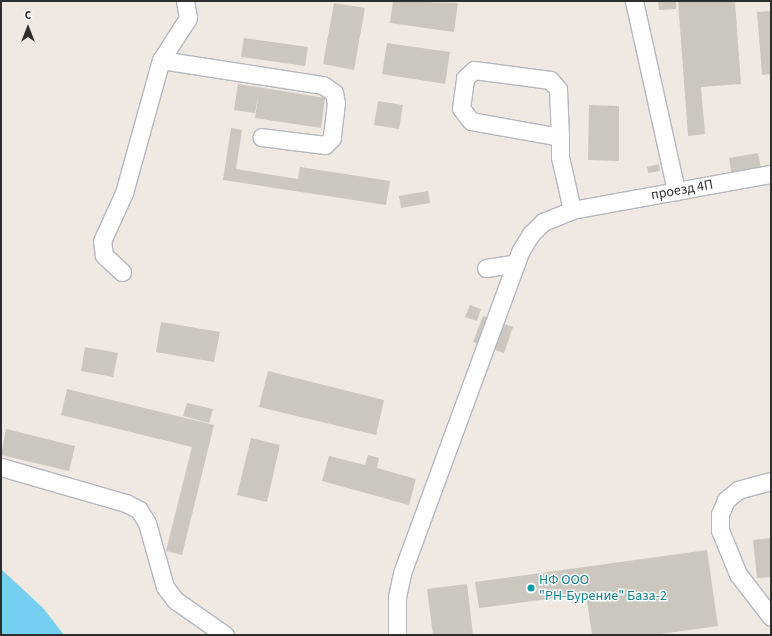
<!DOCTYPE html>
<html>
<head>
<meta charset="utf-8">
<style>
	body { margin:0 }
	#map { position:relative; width:772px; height:636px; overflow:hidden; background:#efe9e1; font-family:"Source Sans 3",sans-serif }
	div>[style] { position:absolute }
	.water>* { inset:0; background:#75cff0 }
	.building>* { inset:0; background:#cbc7bf }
	.roads { filter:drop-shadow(1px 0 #b4b7c1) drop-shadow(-1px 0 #b4b7c1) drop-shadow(0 1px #b4b7c1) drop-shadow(0 -1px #b4b7c1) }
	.minor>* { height:17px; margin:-8.5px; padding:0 8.5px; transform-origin:8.5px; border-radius:8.5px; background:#fff }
	.dots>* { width:11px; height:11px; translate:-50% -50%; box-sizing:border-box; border:2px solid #fff; border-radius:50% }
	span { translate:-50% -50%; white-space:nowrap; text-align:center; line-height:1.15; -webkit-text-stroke:3px #fff; paint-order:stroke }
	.street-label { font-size:14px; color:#2e2e2e }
	.culture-label { font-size:14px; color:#0d838f }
	.left { translate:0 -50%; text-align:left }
	.frame { position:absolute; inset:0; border:2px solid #2e2e2e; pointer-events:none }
	.north { position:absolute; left:8px; top:8px; width:40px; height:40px; -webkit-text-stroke:3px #fff; paint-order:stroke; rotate:0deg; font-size:11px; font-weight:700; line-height:16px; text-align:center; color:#2e2e2e }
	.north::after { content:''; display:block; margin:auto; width:14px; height:18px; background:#2e2e2e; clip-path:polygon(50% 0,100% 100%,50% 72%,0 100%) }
</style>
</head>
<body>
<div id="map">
	<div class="water">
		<i style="clip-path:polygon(1px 569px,43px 608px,64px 635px,1px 635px)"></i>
	</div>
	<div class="building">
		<i style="clip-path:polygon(393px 1px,458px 3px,454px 32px,390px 23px)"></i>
		<i style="clip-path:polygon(658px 1px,676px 1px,676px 9px,659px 10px)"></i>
		<i style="clip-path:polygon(678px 1px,735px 1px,741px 84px,701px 87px,705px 134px,688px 136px)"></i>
		<i style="clip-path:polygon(334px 3px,365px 8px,354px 70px,323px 64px)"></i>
		<i style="clip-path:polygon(771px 11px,771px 74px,762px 75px,757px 12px)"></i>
		<i style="clip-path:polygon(244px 38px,308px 47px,305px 66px,241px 57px)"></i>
		<i style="clip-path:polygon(387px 43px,450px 52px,445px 84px,382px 74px)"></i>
		<i style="clip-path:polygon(238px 84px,325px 98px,321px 128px,255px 118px,259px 91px,255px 113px,234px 110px)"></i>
		<i style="clip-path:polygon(378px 101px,403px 105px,399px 129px,374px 125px)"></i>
		<i style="clip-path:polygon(589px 105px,619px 106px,619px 161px,588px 160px)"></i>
		<i style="clip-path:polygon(231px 128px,242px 130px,236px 169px,298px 179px,300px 167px,390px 181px,386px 205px,223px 180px)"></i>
		<i style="clip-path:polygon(758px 153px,761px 168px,731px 172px,729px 158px)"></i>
		<i style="clip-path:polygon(659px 164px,660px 171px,648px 173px,647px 167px)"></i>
		<i style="clip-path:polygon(428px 191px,430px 203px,401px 208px,399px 196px)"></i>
		<i style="clip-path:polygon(470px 305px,481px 309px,477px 321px,465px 317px)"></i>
		<i style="clip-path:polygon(483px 316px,513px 327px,504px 353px,473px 342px)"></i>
		<i style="clip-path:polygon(161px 322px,220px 332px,214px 362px,156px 352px)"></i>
		<i style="clip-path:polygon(85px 347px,118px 353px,113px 377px,81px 371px)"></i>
		<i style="clip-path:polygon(268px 371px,384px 400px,376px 435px,259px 407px)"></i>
		<i style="clip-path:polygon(67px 389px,214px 425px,182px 555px,166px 551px,192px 447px,61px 415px)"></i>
		<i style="clip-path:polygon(187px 403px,213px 409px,209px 423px,183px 416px)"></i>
		<i style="clip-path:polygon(6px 429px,75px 446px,69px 471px,1px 455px)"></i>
		<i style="clip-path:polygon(251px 438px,280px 445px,267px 502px,237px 495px)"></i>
		<i style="clip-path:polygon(368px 455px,379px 458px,377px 468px,416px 479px,409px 505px,322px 481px,329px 456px,365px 465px)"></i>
		<i style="clip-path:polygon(771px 538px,771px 577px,757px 578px,753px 540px)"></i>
		<i style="clip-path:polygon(707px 550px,718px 626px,654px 635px,592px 635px,586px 594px,479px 608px,475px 582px)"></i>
		<i style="clip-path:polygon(467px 584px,473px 635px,433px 635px,427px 589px)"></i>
	</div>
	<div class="roads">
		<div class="minor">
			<i style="left:634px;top:1px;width:195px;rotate:77.5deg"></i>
			<i style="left:161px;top:60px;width:164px;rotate:8.8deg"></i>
			<i style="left:323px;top:85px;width:14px;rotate:36deg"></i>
			<i style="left:334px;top:93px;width:10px;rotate:79deg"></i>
			<i style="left:336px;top:103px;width:35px;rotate:97deg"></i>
			<i style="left:332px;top:138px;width:10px;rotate:135deg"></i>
			<i style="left:325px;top:145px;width:64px;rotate:-172.9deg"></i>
			<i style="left:560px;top:137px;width:90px;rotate:-169.8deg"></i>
			<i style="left:471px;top:121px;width:16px;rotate:-128deg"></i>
			<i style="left:461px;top:108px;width:30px;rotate:-82deg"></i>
			<i style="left:465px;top:78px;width:12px;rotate:-42deg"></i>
			<i style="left:474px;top:70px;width:77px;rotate:7.5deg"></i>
			<i style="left:550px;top:80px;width:12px;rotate:48deg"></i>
			<i style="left:558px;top:89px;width:48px;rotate:87.6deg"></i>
			<i style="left:560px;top:137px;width:20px;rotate:90deg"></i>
			<i style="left:560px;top:157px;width:54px;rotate:77.2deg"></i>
			<i style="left:486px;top:268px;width:30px;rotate:-9deg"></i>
			<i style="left:122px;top:272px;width:25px;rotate:-137deg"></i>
			<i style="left:104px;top:255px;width:14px;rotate:-98deg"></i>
			<i style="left:102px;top:241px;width:53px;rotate:-65.4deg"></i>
			<i style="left:124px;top:193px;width:138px;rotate:-74.5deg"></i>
			<i style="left:161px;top:60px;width:50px;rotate:-57.3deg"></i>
			<i style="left:188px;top:18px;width:17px;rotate:-100deg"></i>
			<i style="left:1px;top:467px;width:130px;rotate:16.1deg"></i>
			<i style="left:126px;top:503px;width:15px;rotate:28deg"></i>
			<i style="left:139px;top:510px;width:15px;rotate:58deg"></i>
			<i style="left:147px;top:523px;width:66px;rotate:74.3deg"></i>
			<i style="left:165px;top:587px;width:16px;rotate:52deg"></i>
			<i style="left:175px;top:600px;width:61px;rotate:35deg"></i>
			<i style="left:771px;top:481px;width:34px;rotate:165deg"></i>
			<i style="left:738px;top:490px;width:16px;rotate:140deg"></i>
			<i style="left:726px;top:500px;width:15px;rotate:113deg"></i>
			<i style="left:720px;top:514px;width:16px;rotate:90deg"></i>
			<i style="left:720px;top:530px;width:48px;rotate:67.8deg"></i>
			<i style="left:738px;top:574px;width:54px;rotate:52.5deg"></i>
			<i style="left:397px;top:635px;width:38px;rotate:-90deg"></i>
			<i style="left:397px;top:597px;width:25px;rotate:-78deg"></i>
			<i style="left:402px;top:573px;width:342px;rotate:-69.8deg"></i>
			<i style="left:520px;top:252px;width:21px;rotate:-59deg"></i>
			<i style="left:531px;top:234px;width:17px;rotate:-45deg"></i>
			<i style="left:543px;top:222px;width:31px;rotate:-22deg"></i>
			<i style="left:572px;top:210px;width:202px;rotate:-10.3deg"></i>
		</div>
	</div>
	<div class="dots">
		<i style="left:531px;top:588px;background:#0f9aa8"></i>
	</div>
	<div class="street-label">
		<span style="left:682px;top:190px;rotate:-10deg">проезд 4П</span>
	</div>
	<div class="culture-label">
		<span class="left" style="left:539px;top:588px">НФ ООО<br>"РН-Бурение" База-2</span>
	</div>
	<div class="frame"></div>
	<div class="north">С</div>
</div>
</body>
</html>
